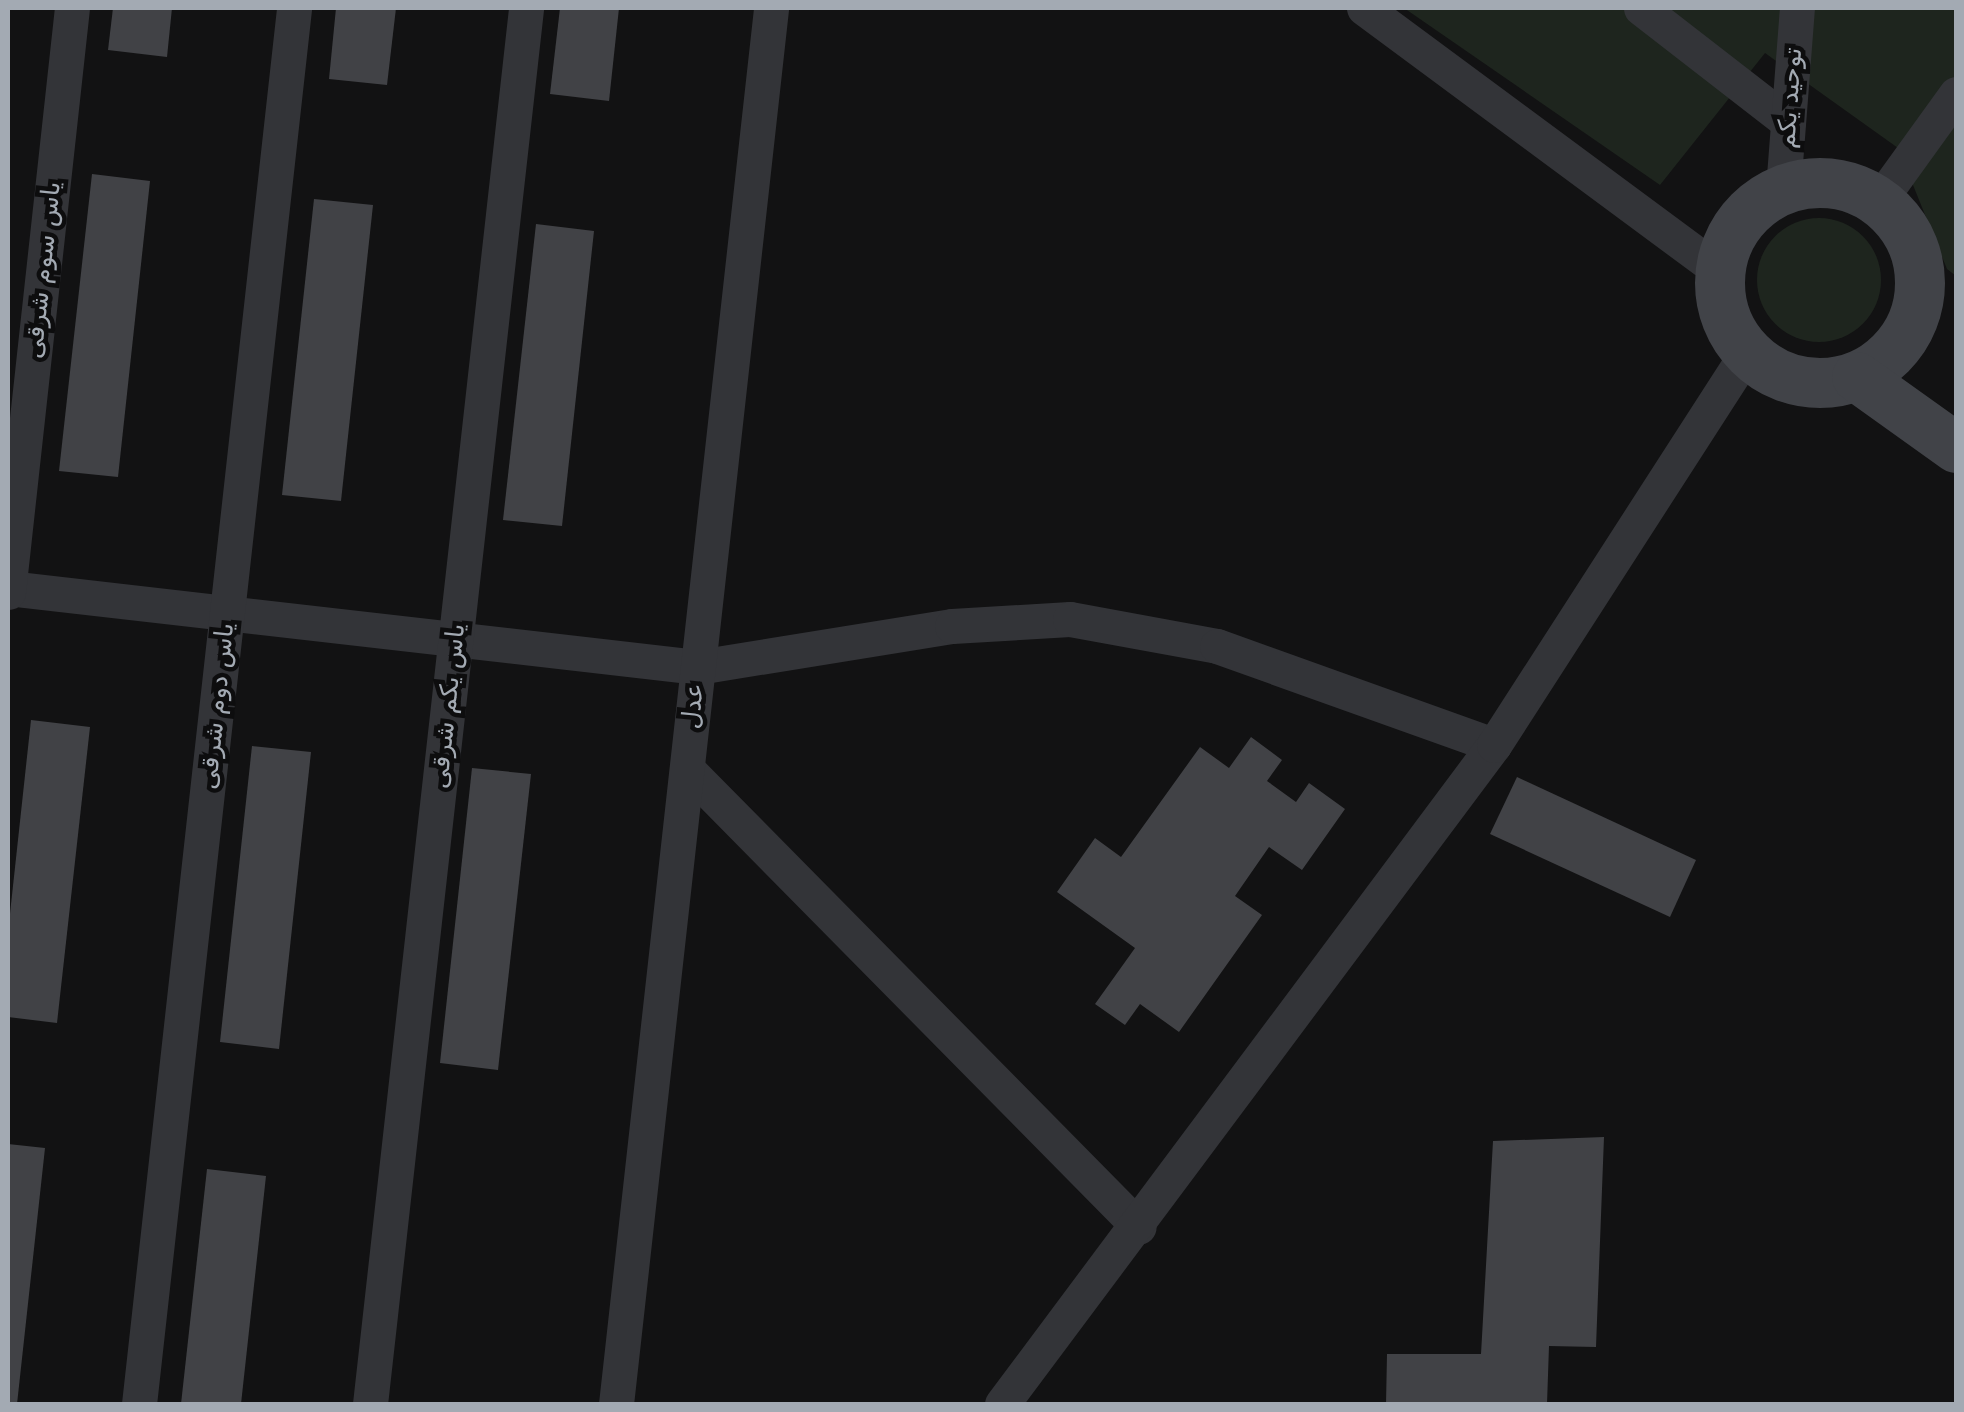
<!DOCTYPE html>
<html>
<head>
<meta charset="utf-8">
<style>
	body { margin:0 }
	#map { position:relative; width:1964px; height:1412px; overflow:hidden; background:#121213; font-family:"DejaVu Sans","Noto Sans Arabic",sans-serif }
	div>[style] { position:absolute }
	.green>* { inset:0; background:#1e251e }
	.round { border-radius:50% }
	.building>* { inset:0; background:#414246 }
	.minor>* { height:35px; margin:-17.5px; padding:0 17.5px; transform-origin:17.5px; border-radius:17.5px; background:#333438 }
	.secondary>* { height:50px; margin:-25px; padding:0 25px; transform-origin:25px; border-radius:25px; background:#414348 }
	.secondary>.ring { margin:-25px; padding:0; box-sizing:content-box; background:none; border:50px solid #414348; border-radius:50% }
	span { translate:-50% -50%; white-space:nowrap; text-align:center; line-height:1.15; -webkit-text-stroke:9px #0d0d0e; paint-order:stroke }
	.street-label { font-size:25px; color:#a3aab3 }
	.frame { position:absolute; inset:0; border:10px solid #a3aab3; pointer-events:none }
</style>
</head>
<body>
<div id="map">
	<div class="green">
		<i style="clip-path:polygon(1404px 8px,1956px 8px,1956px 276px,1947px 269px,1898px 148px,1765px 53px,1660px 185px)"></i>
		<i class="round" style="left:1757px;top:218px;width:124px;height:124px"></i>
	</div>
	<div class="building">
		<i style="clip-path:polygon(113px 8px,172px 8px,167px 57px,108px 50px)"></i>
		<i style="clip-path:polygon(336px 8px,396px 8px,387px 85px,329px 79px)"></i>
		<i style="clip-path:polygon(560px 8px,619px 8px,609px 101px,550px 94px)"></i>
		<i style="clip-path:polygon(92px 174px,150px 181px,118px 477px,59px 471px)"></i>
		<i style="clip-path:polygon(314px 199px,373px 205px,341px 501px,282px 495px)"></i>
		<i style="clip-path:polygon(536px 224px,594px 231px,562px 526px,503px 520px)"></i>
		<i style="clip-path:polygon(31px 720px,90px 727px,57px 1023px,8px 1017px,8px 932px)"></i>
		<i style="clip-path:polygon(1251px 737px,1282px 760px,1267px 781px,1296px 802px,1309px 783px,1345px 809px,1302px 870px,1269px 847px,1235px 896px,1262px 915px,1179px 1032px,1140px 1004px,1125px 1025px,1095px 1004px,1135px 948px,1057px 892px,1095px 838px,1121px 857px,1200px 747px,1229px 768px)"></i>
		<i style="clip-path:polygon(252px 746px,311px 752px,279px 1049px,220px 1042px)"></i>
		<i style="clip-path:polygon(472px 768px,531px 774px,498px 1070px,440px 1063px)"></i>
		<i style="clip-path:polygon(1517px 777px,1696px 860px,1670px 917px,1490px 834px)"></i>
		<i style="clip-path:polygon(1604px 1137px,1596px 1347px,1549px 1346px,1547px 1404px,1386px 1404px,1387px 1354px,1481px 1354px,1493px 1141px)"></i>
		<i style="clip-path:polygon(8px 1144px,45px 1148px,17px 1404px,8px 1404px)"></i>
		<i style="clip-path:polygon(207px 1169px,266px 1176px,241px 1404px,181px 1404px)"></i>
	</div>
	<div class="minor">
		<i style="left:1364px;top:8px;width:443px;rotate:36.5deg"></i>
		<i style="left:1641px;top:8px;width:186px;rotate:37.8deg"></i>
		<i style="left:1783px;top:189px;width:182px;rotate:-85.6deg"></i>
		<i style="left:1878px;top:202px;width:133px;rotate:-54.2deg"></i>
		<i style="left:8px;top:588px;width:695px;rotate:6.53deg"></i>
		<i style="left:698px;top:667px;width:257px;rotate:-9.2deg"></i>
		<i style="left:952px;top:626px;width:118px;rotate:-3.4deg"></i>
		<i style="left:1070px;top:619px;width:149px;rotate:10.4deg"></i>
		<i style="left:1217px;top:646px;width:294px;rotate:19.7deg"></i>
		<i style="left:8px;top:592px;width:587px;rotate:-83.75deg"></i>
		<i style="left:687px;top:769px;width:643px;rotate:45.38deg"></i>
		<i style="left:139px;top:1404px;width:1405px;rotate:-83.66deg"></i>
		<i style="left:370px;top:1404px;width:1405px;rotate:-83.62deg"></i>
		<i style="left:616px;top:1404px;width:1405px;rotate:-83.66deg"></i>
		<i style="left:1002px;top:1404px;width:822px;rotate:-53.26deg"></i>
		<i style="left:1494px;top:745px;width:467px;rotate:-57.2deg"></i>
	</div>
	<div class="secondary">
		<i class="ring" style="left:1720px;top:183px;width:150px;height:150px"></i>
		<i style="left:1857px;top:377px;width:122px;rotate:35.6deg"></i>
	</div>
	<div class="street-label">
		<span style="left:1790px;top:98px;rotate:-86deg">توحید یکم</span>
		<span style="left:43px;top:270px;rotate:-84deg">یاس سوم شرقی</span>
		<span style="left:217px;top:706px;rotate:-84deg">یاس دوم شرقی</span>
		<span style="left:448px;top:706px;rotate:-84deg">یاس یکم شرقی</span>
		<span style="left:693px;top:706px;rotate:-84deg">عدل</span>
	</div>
	<div class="frame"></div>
</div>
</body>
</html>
